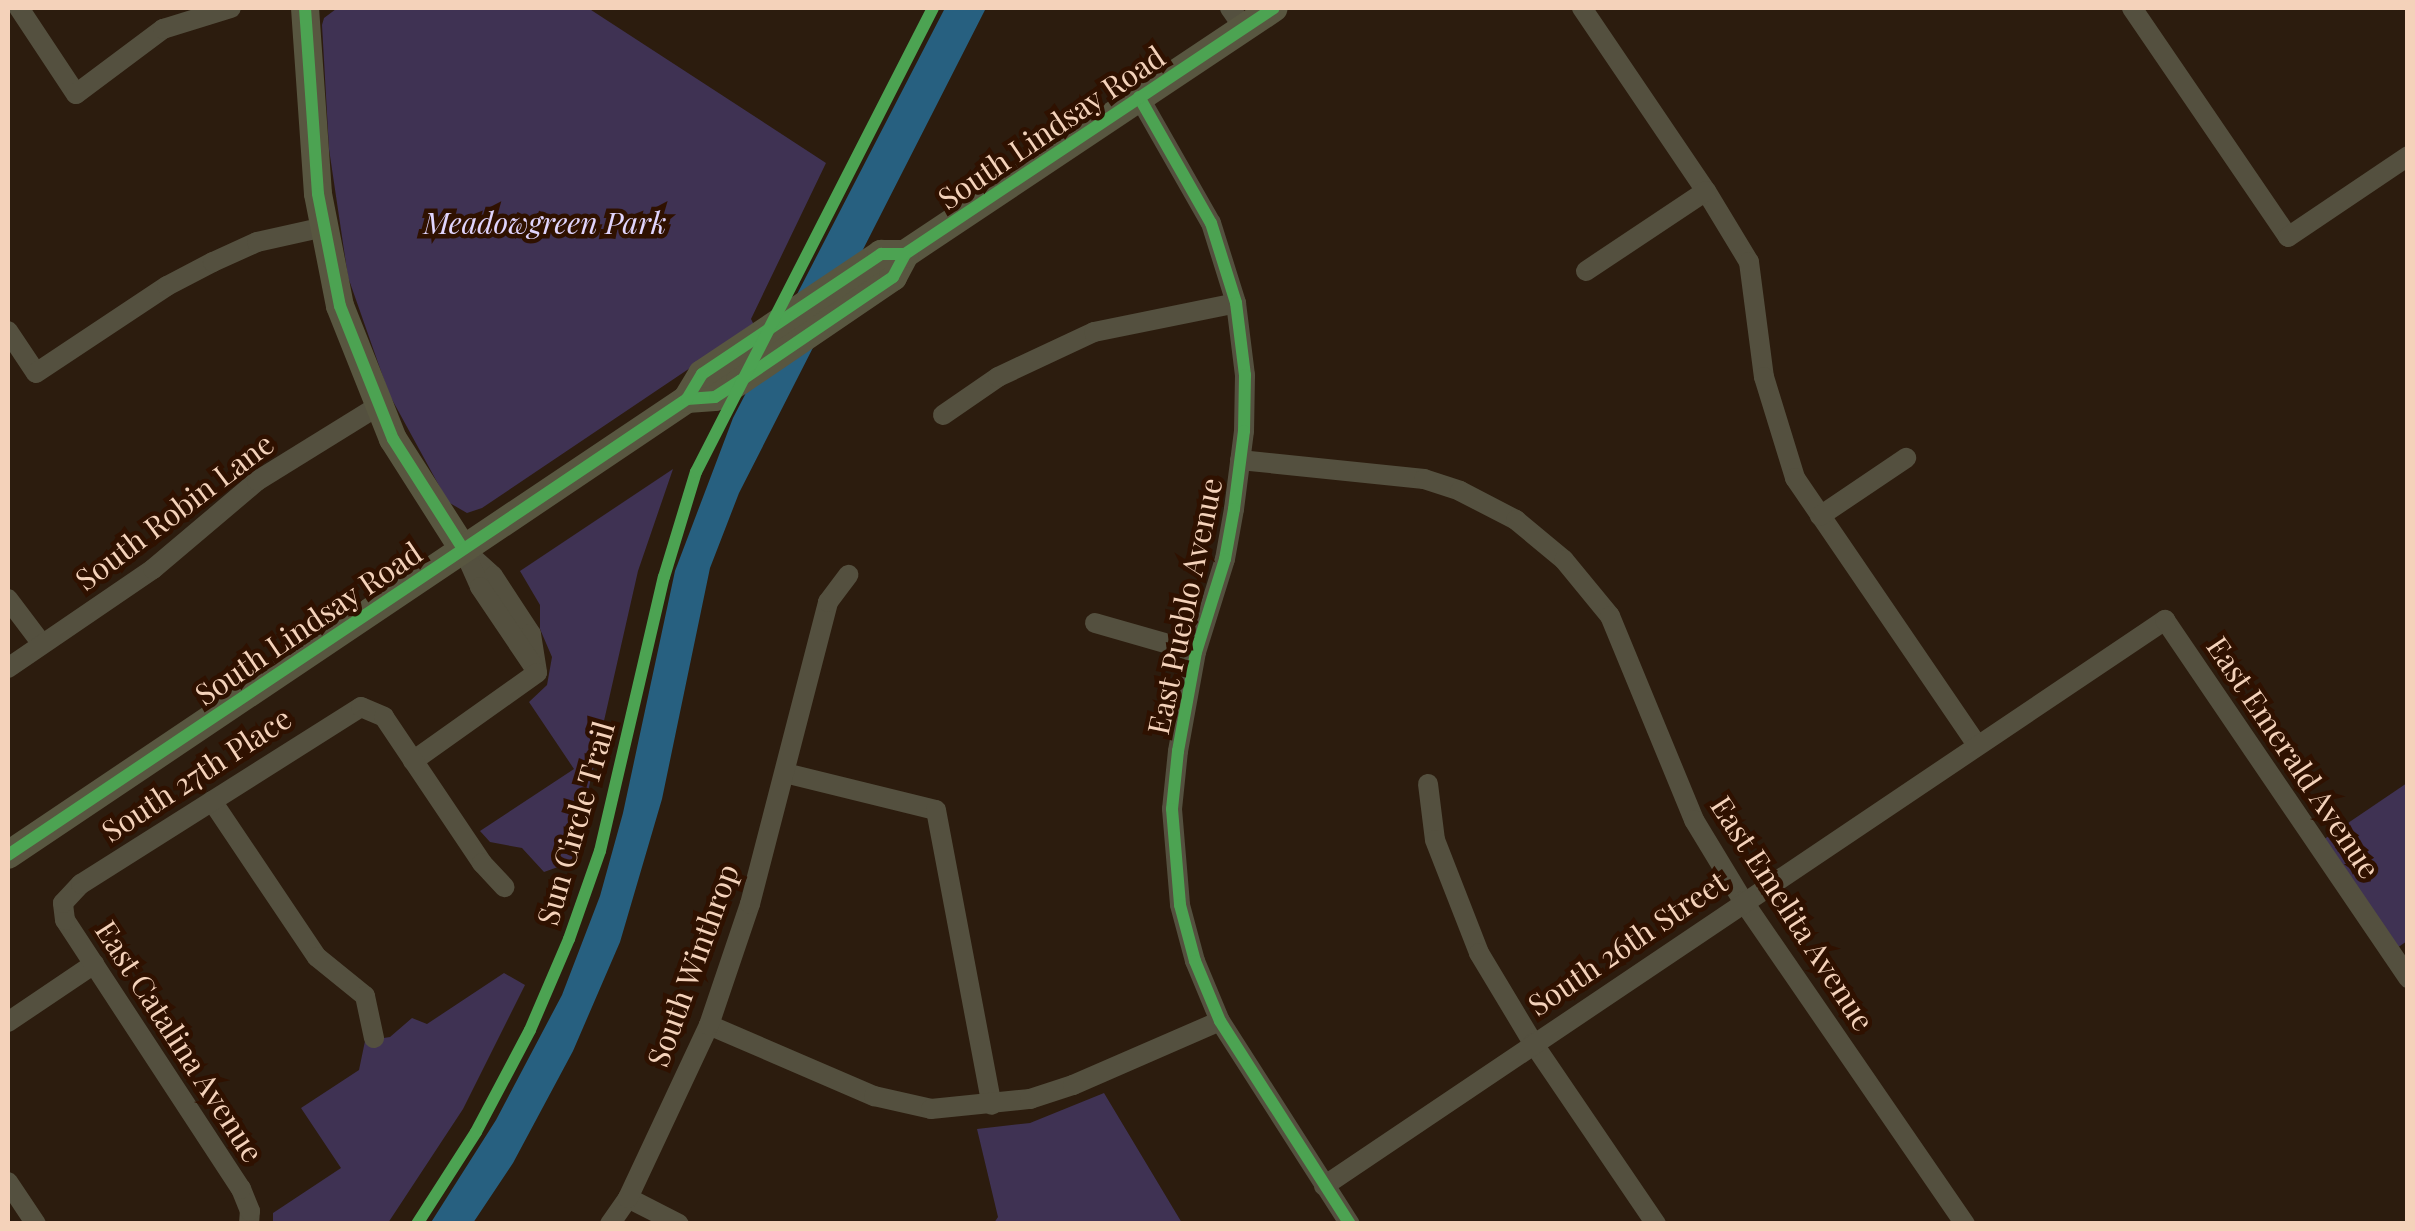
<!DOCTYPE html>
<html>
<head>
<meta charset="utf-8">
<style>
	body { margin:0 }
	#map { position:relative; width:2415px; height:1231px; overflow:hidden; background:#2c1c0e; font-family:"Playfair Display",serif }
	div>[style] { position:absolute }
	.green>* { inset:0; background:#3f3253 }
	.water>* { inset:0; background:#276080 }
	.street>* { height:20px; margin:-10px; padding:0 10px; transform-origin:10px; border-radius:10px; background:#54503f }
	.secondary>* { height:28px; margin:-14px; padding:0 14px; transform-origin:14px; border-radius:14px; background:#585640 }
	.cycleway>* { height:12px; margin:-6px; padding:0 6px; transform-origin:6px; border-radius:6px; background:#4ca352 }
	span { translate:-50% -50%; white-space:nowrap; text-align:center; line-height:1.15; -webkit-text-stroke:9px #2f1100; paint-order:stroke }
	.street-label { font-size:30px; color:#f4d2ba }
	.park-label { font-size:30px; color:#e0d5fd; font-style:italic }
	.frame { position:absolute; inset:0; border:10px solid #f4d2ba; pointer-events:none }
</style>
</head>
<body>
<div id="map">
	<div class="green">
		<i style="clip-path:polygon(359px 8px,588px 8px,826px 163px,751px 319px,754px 325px,482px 508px,467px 513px,448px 502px,389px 394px,348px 277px,329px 149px,322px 25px,324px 18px,336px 9px)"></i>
		<i style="clip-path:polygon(673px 469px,638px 571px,572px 862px,544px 872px,522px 848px,490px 842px,480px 831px,574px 769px,529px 702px,547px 685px,552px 657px,540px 629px,540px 605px,520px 571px)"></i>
		<i style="clip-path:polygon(2407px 783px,2407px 941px,2390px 953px,2317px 844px)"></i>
		<i style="clip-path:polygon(504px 973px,525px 985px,463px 1109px,388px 1223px,273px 1224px,273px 1213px,341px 1168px,301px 1108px,359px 1070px,365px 1041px,390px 1037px,412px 1018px,427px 1024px)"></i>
		<i style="clip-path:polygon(1104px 1093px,1182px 1223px,994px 1223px,998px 1217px,977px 1129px,1030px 1123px)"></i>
	</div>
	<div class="water">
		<i style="clip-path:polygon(945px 8px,986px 8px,739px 493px,710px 568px,662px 799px,620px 942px,573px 1051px,513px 1163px,473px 1223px,430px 1224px,496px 1120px,562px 995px,600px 896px,623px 813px,675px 571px,733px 418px)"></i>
	</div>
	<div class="street">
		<i style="left:19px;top:8px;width:103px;rotate:56.5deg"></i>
		<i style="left:76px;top:94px;width:109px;rotate:-36.8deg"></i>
		<i style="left:163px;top:29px;width:71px;rotate:-17.2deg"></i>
		<i style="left:1230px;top:8px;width:24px;rotate:55deg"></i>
		<i style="left:1582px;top:8px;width:221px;rotate:55.9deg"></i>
		<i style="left:1706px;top:191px;width:83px;rotate:58.8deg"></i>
		<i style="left:1749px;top:262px;width:116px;rotate:82.6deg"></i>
		<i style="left:1764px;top:377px;width:106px;rotate:72.9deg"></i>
		<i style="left:1795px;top:478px;width:323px;rotate:55.7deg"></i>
		<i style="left:2132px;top:8px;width:277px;rotate:55.7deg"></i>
		<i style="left:2288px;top:237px;width:145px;rotate:-34deg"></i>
		<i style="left:1139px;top:97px;width:145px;rotate:60.3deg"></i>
		<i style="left:1211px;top:223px;width:84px;rotate:72.6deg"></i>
		<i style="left:1236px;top:303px;width:73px;rotate:82.9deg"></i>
		<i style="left:1245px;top:375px;width:56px;rotate:91deg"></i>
		<i style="left:1244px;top:431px;width:79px;rotate:97.3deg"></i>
		<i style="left:1234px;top:509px;width:51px;rotate:100.2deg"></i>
		<i style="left:1225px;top:559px;width:97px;rotate:107.3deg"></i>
		<i style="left:1196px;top:652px;width:101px;rotate:100.3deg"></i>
		<i style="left:1178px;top:751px;width:58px;rotate:95.9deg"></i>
		<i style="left:1172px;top:809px;width:96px;rotate:85.2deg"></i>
		<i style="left:1180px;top:905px;width:58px;rotate:75deg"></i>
		<i style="left:1195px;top:961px;width:65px;rotate:67.4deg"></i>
		<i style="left:1220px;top:1021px;width:241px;rotate:57.4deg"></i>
		<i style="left:1586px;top:271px;width:144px;rotate:-33.7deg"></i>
		<i style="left:8px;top:331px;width:50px;rotate:56.3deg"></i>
		<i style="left:36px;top:373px;width:157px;rotate:-33.6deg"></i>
		<i style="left:167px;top:286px;width:52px;rotate:-27.6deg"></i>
		<i style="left:213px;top:262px;width:48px;rotate:-24.4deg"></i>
		<i style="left:257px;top:242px;width:69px;rotate:-12.6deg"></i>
		<i style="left:943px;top:415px;width:67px;rotate:-34.6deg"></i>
		<i style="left:998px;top:377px;width:106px;rotate:-25.1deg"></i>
		<i style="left:1094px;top:332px;width:145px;rotate:-11.5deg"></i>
		<i style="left:1240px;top:460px;width:185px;rotate:5.9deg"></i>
		<i style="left:1424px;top:479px;width:38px;rotate:18deg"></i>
		<i style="left:1460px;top:491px;width:63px;rotate:27.4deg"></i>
		<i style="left:1516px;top:520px;width:62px;rotate:39.8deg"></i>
		<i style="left:1564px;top:560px;width:72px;rotate:50.6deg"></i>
		<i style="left:1610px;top:616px;width:221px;rotate:67.6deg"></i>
		<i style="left:1694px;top:820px;width:95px;rotate:58.8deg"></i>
		<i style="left:1743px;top:901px;width:392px;rotate:55.5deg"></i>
		<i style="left:1820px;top:516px;width:104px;rotate:-34deg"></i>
		<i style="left:463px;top:549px;width:40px;rotate:42deg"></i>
		<i style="left:493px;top:576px;width:69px;rotate:56.8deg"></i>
		<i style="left:531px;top:634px;width:39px;rotate:81deg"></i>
		<i style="left:466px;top:555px;width:35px;rotate:66deg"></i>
		<i style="left:480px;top:587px;width:97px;rotate:56deg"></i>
		<i style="left:8px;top:599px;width:56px;rotate:52.9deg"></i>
		<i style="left:1095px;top:623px;width:105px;rotate:16deg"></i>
		<i style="left:8px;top:668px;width:176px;rotate:-34.3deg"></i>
		<i style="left:153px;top:569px;width:136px;rotate:-40.2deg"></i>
		<i style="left:257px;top:481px;width:142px;rotate:-31.8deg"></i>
		<i style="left:413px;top:761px;width:152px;rotate:-35.4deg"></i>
		<i style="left:785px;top:773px;width:155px;rotate:13.8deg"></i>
		<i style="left:936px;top:810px;width:300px;rotate:79.3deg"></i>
		<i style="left:1428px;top:784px;width:56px;rotate:82.9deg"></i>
		<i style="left:1435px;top:840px;width:121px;rotate:68.7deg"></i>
		<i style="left:1479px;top:953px;width:105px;rotate:59deg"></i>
		<i style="left:1533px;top:1043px;width:219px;rotate:55.8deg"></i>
		<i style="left:212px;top:801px;width:188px;rotate:56.1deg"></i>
		<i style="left:317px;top:957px;width:62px;rotate:39.1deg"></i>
		<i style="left:365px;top:996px;width:43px;rotate:77.9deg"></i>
		<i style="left:8px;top:1022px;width:104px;rotate:-34deg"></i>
		<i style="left:709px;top:1025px;width:180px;rotate:23.3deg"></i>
		<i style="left:874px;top:1096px;width:58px;rotate:12.8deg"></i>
		<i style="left:931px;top:1109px;width:100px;rotate:-5.8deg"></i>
		<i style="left:1030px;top:1099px;width:45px;rotate:-18deg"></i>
		<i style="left:1073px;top:1085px;width:160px;rotate:-23.5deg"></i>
		<i style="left:8px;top:1182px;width:50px;rotate:56.3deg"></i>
		<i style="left:1324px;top:1186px;width:1014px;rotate:-33.94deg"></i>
		<i style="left:2165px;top:620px;width:433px;rotate:55.8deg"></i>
		<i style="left:628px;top:1198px;width:57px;rotate:27deg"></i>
		<i style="left:249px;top:1224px;width:13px;rotate:-86deg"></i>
		<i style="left:250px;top:1211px;width:24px;rotate:-112deg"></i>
		<i style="left:241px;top:1189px;width:321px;rotate:-123.2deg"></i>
		<i style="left:65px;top:920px;width:17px;rotate:-97deg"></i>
		<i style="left:63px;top:903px;width:26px;rotate:-47deg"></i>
		<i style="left:81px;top:884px;width:331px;rotate:-32.3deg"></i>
		<i style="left:361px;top:707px;width:25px;rotate:23deg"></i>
		<i style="left:384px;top:717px;width:176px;rotate:56.1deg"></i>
		<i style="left:482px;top:863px;width:33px;rotate:47deg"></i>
		<i style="left:610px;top:1224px;width:32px;rotate:-55deg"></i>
		<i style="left:628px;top:1198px;width:191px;rotate:-64.9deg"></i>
		<i style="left:709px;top:1025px;width:128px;rotate:-71.3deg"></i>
		<i style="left:750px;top:904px;width:312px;rotate:-75.5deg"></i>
		<i style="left:828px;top:602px;width:34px;rotate:-53deg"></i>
	</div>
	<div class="secondary">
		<i style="left:305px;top:8px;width:186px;rotate:86deg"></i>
		<i style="left:318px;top:194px;width:114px;rotate:78.9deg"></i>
		<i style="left:340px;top:306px;width:143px;rotate:68.3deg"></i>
		<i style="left:393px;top:439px;width:130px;rotate:57.5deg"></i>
		<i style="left:687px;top:399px;width:28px;rotate:-4deg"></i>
		<i style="left:715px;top:397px;width:30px;rotate:-33deg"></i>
		<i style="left:740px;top:381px;width:185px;rotate:-34.2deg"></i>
		<i style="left:893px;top:277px;width:26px;rotate:-62deg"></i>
		<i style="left:905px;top:254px;width:443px;rotate:-33.7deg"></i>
		<i style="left:8px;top:855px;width:818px;rotate:-33.88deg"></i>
		<i style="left:687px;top:399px;width:29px;rotate:-59deg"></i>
		<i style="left:702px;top:374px;width:216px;rotate:-33.8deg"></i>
		<i style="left:881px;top:254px;width:24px"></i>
	</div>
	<div class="cycleway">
		<i style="left:305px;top:8px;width:186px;rotate:86deg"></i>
		<i style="left:318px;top:194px;width:114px;rotate:78.9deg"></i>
		<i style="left:340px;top:306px;width:143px;rotate:68.3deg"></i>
		<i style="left:393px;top:439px;width:130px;rotate:57.5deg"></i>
		<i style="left:1139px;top:97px;width:145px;rotate:60.3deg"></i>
		<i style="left:1211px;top:223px;width:84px;rotate:72.6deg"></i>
		<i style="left:1236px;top:303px;width:73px;rotate:82.9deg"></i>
		<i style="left:1245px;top:375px;width:56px;rotate:91deg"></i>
		<i style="left:1244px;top:431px;width:79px;rotate:97.3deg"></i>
		<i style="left:1234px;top:509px;width:51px;rotate:100.2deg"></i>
		<i style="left:1225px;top:559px;width:97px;rotate:107.3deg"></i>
		<i style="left:1196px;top:652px;width:101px;rotate:100.3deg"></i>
		<i style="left:1178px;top:751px;width:58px;rotate:95.9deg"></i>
		<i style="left:1172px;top:809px;width:96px;rotate:85.2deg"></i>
		<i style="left:1180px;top:905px;width:58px;rotate:75deg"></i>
		<i style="left:1195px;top:961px;width:65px;rotate:67.4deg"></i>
		<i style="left:1220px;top:1021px;width:241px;rotate:57.4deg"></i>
		<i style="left:687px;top:399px;width:28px;rotate:-4deg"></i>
		<i style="left:715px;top:397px;width:30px;rotate:-33deg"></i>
		<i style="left:740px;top:381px;width:185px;rotate:-34.2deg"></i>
		<i style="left:893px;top:277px;width:26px;rotate:-62deg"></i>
		<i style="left:905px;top:254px;width:443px;rotate:-33.7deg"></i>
		<i style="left:8px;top:855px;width:818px;rotate:-33.88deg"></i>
		<i style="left:687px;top:399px;width:29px;rotate:-59deg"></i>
		<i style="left:702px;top:374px;width:216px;rotate:-33.8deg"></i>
		<i style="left:881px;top:254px;width:24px"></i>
		<i style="left:417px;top:1224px;width:109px;rotate:-57.3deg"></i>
		<i style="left:476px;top:1132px;width:115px;rotate:-62.1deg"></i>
		<i style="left:530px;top:1030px;width:99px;rotate:-66.8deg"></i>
		<i style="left:569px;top:939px;width:93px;rotate:-70.6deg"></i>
		<i style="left:600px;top:851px;width:281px;rotate:-76.9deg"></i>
		<i style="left:664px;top:577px;width:110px;rotate:-73.1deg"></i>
		<i style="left:696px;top:472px;width:521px;rotate:-62.94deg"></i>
	</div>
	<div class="street-label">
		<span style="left:1051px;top:127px;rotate:-34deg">South Lindsay Road</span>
		<span style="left:174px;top:511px;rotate:-37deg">South Robin Lane</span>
		<span style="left:1184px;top:606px;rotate:-78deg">East Pueblo Avenue</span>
		<span style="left:308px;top:623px;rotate:-34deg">South Lindsay Road</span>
		<span style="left:2294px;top:757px;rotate:56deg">East Emerald Avenue</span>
		<span style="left:196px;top:774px;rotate:-33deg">South 27th Place</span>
		<span style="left:575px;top:823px;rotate:-74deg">Sun Circle Trail</span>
		<span style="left:1793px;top:913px;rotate:57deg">East Emelita Avenue</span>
		<span style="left:1627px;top:943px;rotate:-34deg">South 26th Street</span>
		<span style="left:692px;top:965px;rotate:-70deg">South Winthrop</span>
		<span style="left:180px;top:1041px;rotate:57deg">East Catalina Avenue</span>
	</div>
	<div class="park-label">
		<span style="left:545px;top:222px">Meadowgreen Park</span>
	</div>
	<div class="frame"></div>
</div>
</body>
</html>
